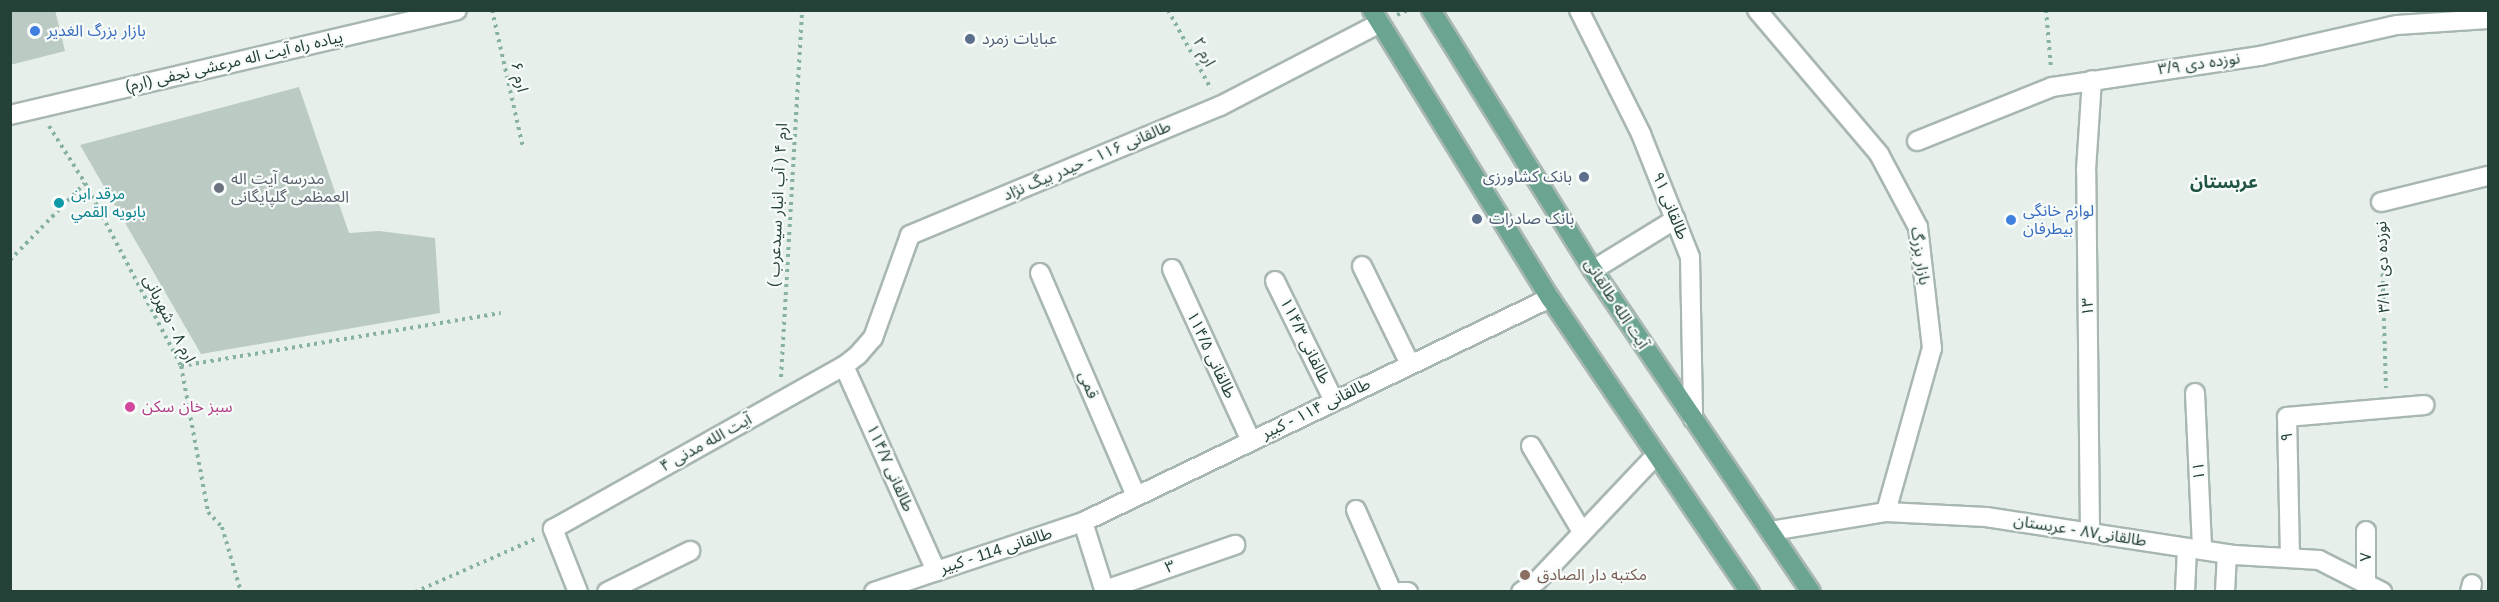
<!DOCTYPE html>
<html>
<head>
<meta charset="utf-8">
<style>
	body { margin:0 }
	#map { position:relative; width:2499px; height:602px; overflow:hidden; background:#e6efea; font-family:Arial,"Noto Sans Arabic",sans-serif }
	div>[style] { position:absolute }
	.building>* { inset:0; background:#bbcac3 }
	.path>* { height:4px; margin-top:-2px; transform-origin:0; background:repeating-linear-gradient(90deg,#87b2a1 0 3px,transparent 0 7.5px) }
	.roads { filter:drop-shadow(2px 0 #a8b7b1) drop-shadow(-2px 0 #a8b7b1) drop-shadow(0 2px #a8b7b1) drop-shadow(0 -2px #a8b7b1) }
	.minor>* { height:18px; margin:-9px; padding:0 9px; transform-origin:9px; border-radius:9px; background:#fff }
	.major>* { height:18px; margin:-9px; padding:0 9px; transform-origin:9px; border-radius:9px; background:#6ba491 }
	.dots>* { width:16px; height:16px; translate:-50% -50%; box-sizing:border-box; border:3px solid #f7fbf9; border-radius:50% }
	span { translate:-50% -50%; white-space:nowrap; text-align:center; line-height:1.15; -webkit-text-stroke:4.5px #f7fbf9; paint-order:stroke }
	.shop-label { font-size:16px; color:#366cbe }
	.left { translate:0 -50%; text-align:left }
	.service-label { font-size:16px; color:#4e5e75 }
	.right { translate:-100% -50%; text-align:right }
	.street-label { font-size:16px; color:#244137 }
	.worship-label { font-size:16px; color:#5b616d }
	.culture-label { font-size:16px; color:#0d838f }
	.hotel-label { font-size:16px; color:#b23c85 }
	.education-label { font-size:16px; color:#785e54 }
	.neighbourhood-label { font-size:18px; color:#205443; font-weight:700 }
	.frame { position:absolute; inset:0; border:12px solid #244137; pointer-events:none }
</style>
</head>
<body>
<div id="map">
	<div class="building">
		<i style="clip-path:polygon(10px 10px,55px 10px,65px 51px,10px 65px)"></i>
		<i style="clip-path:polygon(299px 87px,349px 233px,379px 231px,435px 238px,440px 313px,201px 354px,80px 145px)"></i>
	</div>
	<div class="path">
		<i style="left:492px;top:10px;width:141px;rotate:77.3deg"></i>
		<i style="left:1168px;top:10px;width:90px;rotate:61.4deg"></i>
		<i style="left:2046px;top:10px;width:58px;rotate:85.1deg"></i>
		<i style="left:1397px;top:15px;width:12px;rotate:-24deg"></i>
		<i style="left:49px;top:126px;width:67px;rotate:57.7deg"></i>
		<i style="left:85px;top:183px;width:207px;rotate:62.3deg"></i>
		<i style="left:181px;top:366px;width:148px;rotate:79.5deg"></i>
		<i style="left:208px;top:512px;width:21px;rotate:47deg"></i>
		<i style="left:222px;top:527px;width:68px;rotate:73.7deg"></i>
		<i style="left:2381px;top:221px;width:167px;rotate:88.3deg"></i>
		<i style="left:10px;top:260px;width:107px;rotate:-45.8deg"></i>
		<i style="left:181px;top:366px;width:324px;rotate:-9.4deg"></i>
		<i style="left:781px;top:377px;width:368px;rotate:-86.7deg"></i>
		<i style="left:415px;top:592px;width:131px;rotate:-23.8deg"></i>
	</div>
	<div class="roads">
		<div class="minor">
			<i style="left:1579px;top:10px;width:139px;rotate:63.4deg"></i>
			<i style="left:1641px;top:134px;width:132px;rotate:68.3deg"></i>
			<i style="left:1690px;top:257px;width:162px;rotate:88.9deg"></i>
			<i style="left:1757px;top:10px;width:189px;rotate:49.7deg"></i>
			<i style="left:1879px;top:154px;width:83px;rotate:61.9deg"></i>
			<i style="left:1918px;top:227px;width:122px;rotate:83.4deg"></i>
			<i style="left:1932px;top:348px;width:170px;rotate:105.7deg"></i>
			<i style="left:10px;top:115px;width:459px;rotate:-13.2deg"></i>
			<i style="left:1917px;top:141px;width:145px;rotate:-21.8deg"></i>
			<i style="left:2052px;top:87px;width:210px;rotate:-8.5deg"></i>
			<i style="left:2260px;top:56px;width:140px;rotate:-12.8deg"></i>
			<i style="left:2397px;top:25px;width:91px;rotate:-3.8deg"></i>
			<i style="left:2381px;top:202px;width:110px;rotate:-13.7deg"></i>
			<i style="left:1362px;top:266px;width:109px;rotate:63.9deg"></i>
			<i style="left:1172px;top:269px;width:189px;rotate:65.3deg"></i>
			<i style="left:1593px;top:270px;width:97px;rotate:-31.6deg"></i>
			<i style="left:1040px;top:273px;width:243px;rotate:66.7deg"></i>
			<i style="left:1275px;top:281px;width:134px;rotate:63.8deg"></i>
			<i style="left:844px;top:366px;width:225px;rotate:65.8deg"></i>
			<i style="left:2195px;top:393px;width:157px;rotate:87.4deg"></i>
			<i style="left:1531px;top:446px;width:100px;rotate:59.3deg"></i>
			<i style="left:1356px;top:510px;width:90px;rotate:66.3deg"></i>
			<i style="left:1083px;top:522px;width:73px;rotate:72.6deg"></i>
			<i style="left:1771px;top:531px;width:117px;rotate:-9.4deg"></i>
			<i style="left:1886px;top:512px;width:100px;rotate:2.9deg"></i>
			<i style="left:1986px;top:517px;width:252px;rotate:8.7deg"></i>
			<i style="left:2235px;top:555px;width:84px;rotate:3.4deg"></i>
			<i style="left:2319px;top:560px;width:71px;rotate:26.9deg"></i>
			<i style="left:2366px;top:531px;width:52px;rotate:90deg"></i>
			<i style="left:2090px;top:533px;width:363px;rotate:-90.6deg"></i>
			<i style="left:2086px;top:170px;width:90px;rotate:-86.2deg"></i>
			<i style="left:2290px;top:558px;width:141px;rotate:-91.2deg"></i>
			<i style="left:2287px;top:417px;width:138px;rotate:-5deg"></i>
			<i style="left:1105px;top:590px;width:138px;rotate:-19.1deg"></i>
			<i style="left:578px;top:592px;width:68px;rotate:-111.6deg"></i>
			<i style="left:553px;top:529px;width:334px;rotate:-29.3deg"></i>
			<i style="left:844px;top:366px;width:18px;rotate:-38deg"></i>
			<i style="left:858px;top:355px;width:23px;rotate:-49deg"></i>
			<i style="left:873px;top:338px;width:109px;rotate:-70.2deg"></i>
			<i style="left:910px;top:235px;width:336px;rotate:-22.6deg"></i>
			<i style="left:1220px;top:106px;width:180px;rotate:-27.4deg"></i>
			<i style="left:607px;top:592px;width:93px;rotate:-26.3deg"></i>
			<i style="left:874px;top:592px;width:220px;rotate:-18.5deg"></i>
			<i style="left:1083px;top:522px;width:518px;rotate:-25.63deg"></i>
			<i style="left:1400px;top:592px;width:8px"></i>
			<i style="left:1521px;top:592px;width:19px;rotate:-35deg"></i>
			<i style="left:1537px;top:581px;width:173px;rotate:-46.6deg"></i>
			<i style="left:2185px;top:592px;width:44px;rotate:-87.4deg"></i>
			<i style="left:2225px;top:592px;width:38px;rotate:-87deg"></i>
			<i style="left:2470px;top:592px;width:8px;rotate:-76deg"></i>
		</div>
		<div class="major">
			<i style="left:1372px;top:10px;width:339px;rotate:58.3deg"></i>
			<i style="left:1550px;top:298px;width:356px;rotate:55.8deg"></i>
			<i style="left:1431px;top:10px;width:306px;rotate:58.1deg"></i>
			<i style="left:1593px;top:270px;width:389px;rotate:55.9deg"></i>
		</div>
	</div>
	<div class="dots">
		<i style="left:35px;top:31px;background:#3f7fe0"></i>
		<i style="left:970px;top:39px;background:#5c6f8a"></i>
		<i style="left:1584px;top:177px;background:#5c6f8a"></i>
		<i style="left:219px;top:188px;background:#6b7280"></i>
		<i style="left:59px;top:203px;background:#0f9aa8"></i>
		<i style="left:1477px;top:219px;background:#5c6f8a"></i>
		<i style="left:2011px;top:220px;background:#3f7fe0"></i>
		<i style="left:130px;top:407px;background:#d1479c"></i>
		<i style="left:1525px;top:575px;background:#8d6e63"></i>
	</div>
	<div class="shop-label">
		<span class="left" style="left:47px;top:31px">بازار بزرگ الغدیر</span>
		<span class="left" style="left:2023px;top:220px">لوازم خانگی<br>بیطرفان</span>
	</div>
	<div class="service-label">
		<span class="left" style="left:982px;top:39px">عبایات زمرد</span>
		<span class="right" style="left:1572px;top:177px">بانک کشاورزی</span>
		<span class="left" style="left:1489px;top:219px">بانک صادرات</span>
	</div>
	<div class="street-label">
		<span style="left:1204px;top:52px;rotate:62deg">ارم ۲</span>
		<span style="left:234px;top:62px;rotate:-13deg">پیاده راه آیت اله مرعشی نجفی (ارم)</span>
		<span style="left:2199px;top:64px;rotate:-8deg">نوزده دی ۳/۹</span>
		<span style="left:519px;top:77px;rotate:77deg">ارم ۶</span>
		<span style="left:1087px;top:161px;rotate:-23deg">طالقانی ۱۱۶ - حیدر بیگ نژاد</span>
		<span style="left:778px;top:205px;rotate:-87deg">ارم ۴ ( آب انبار سیدعرب )</span>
		<span style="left:1670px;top:206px;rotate:68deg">طالقانی ۹۱</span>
		<span style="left:1920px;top:256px;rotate:81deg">بازار بزرگ</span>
		<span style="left:2383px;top:267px;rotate:-92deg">نوزده دی ۳/۱۱</span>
		<span style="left:1616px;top:304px;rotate:57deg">آیت الله طالقانی</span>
		<span style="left:2088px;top:307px;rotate:-91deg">۱۳</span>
		<span style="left:169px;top:319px;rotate:63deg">ارم ۸ - شهربانی</span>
		<span style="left:1305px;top:341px;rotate:64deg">طالقانی ۱۱۴/۳</span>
		<span style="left:1211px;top:355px;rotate:65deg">طالقانی ۱۱۴/۵</span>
		<span style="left:1088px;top:385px;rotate:67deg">قمی</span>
		<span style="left:1316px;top:409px;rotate:-26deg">طالقانی ۱۱۴ - کبیر</span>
		<span style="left:2287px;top:437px;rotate:-91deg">۹</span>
		<span style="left:706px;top:443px;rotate:-29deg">۴ آیت الله مدنی</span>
		<span style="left:890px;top:468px;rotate:66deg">طالقانی ۱۱۴/۷</span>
		<span style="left:2199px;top:471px;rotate:-93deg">۱۱</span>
		<span style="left:2080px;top:531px;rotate:9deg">طالقانی۸۷ - عربستان</span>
		<span style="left:996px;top:551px;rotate:-18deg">طالقانی 114 - کبیر</span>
		<span style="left:2366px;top:557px;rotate:-90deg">۷</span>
		<span style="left:1170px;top:567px;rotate:-19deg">۳</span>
	</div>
	<div class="worship-label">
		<span class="left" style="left:231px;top:188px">مدرسه آیت اله<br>العمظمی گلپایگانی</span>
	</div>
	<div class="culture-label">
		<span class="left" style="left:71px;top:203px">مرقد ابن<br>بابويه القمي</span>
	</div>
	<div class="hotel-label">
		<span class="left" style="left:142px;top:407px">سبز خان سکن</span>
	</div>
	<div class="education-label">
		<span class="left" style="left:1537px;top:575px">مکتبه دار الصادق</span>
	</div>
	<div class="neighbourhood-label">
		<span style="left:2224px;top:182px">عربستان</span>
	</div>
	<div class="frame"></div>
</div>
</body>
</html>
